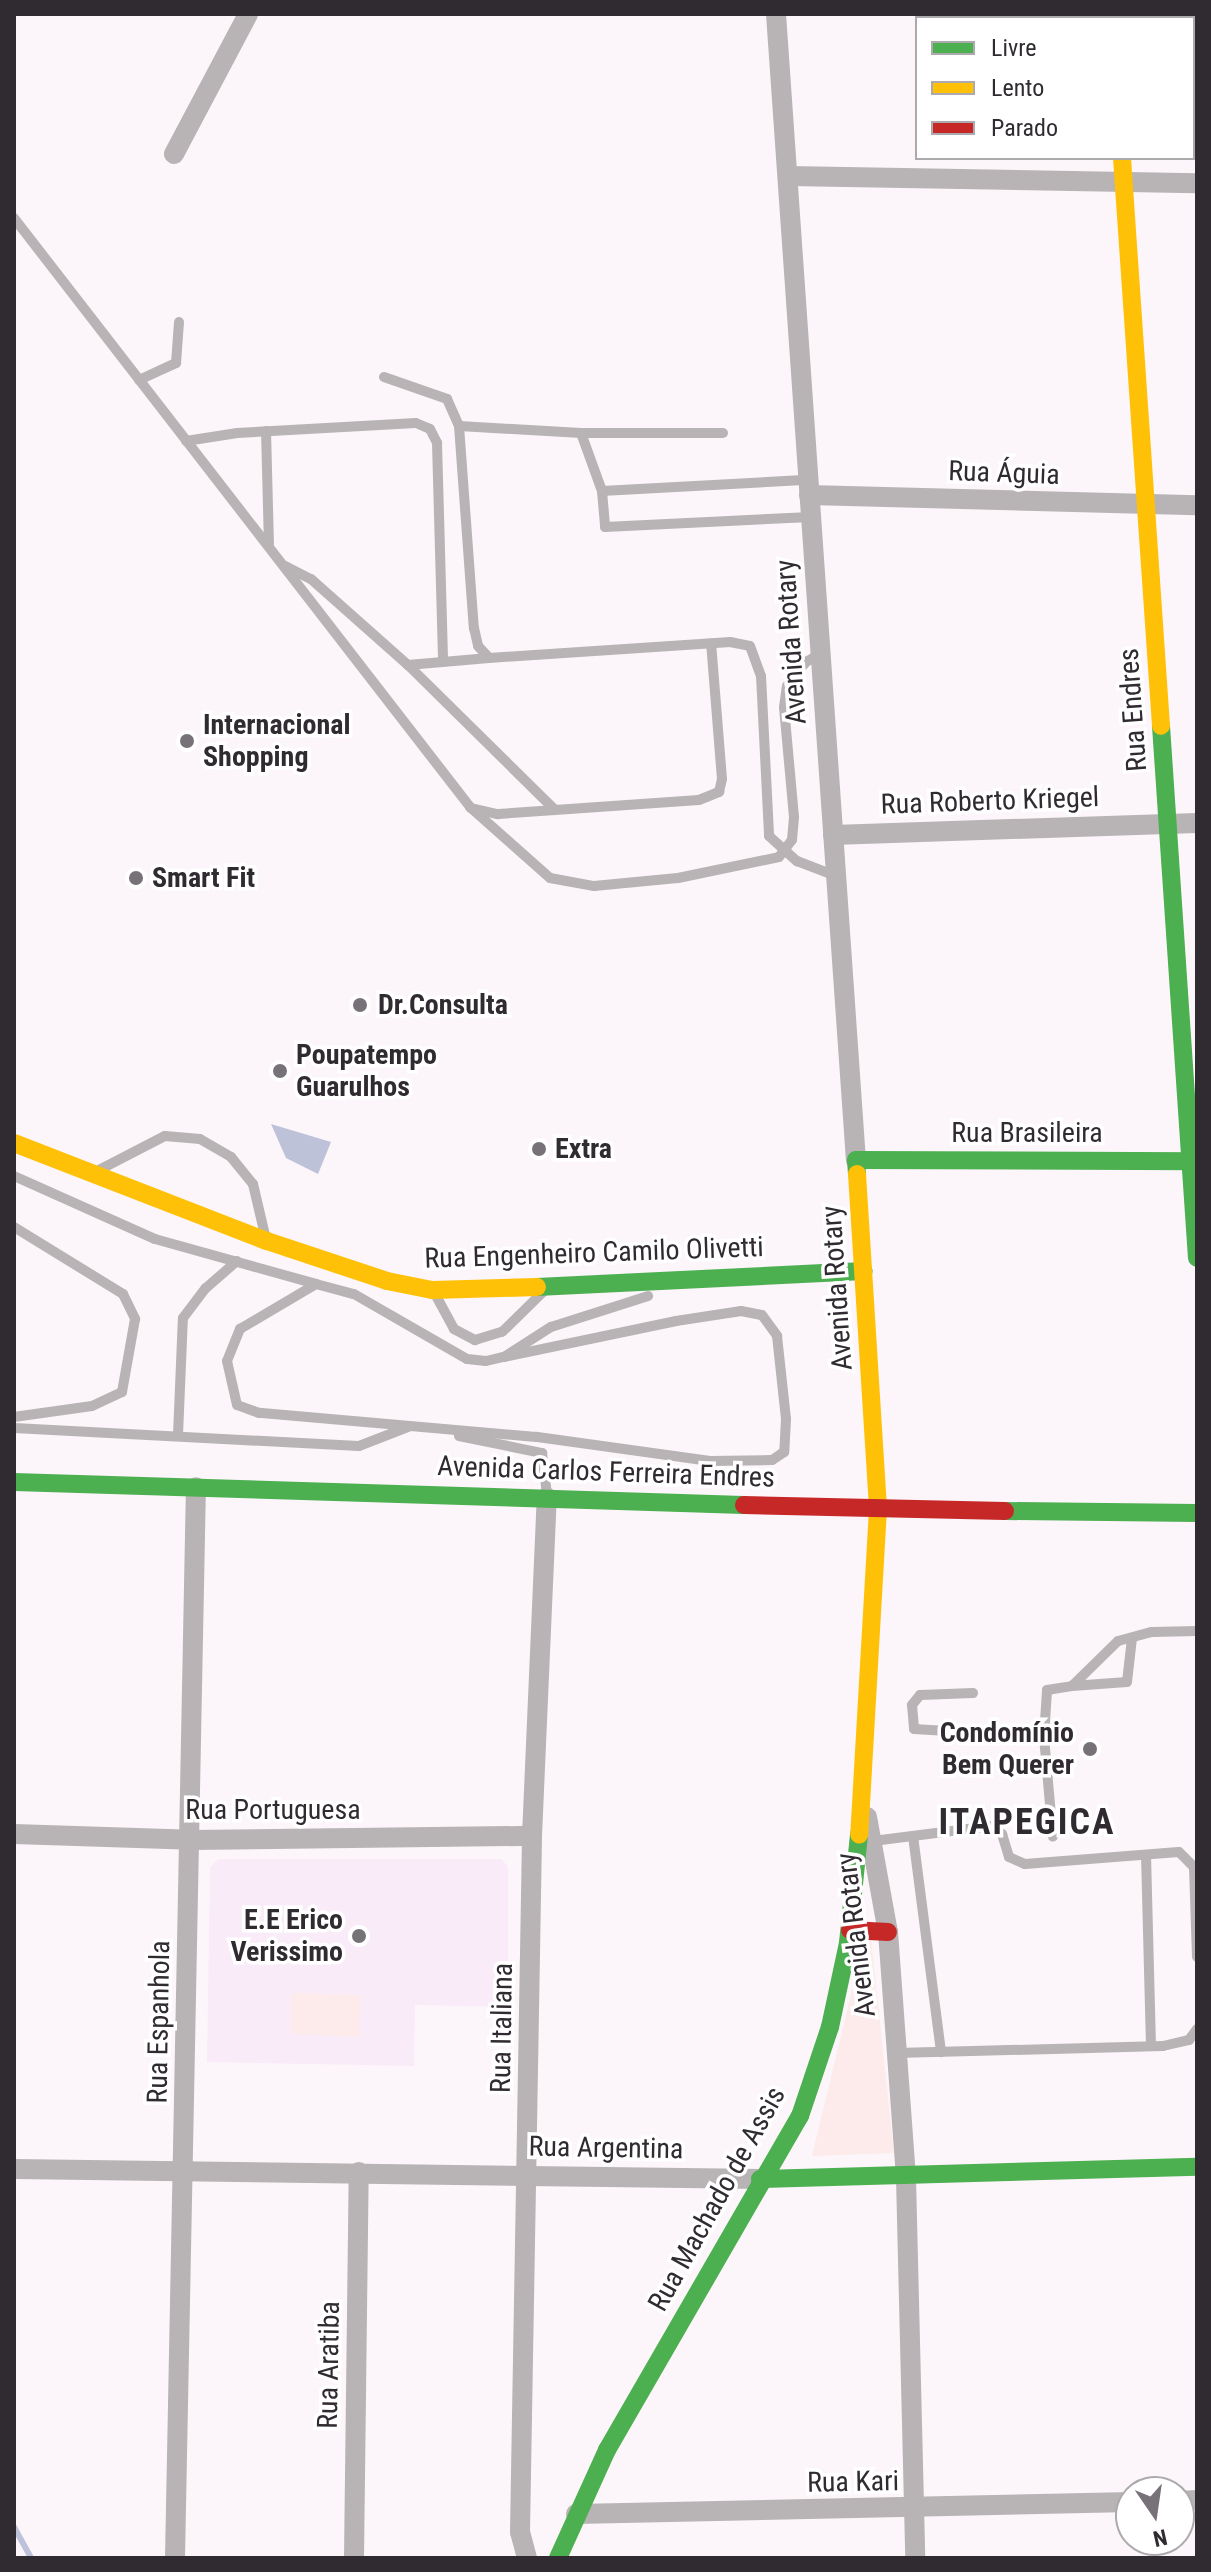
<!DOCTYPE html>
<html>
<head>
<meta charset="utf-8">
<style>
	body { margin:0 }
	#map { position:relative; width:1211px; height:2572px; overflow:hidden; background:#fcf6fb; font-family:"Roboto Condensed",sans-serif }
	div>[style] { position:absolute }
	.built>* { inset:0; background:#f9ecf8 }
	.green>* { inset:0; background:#fdeaea }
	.water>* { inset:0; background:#bdc2d9 }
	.stream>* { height:6px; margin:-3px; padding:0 3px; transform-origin:3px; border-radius:3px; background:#bdc2d9 }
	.lane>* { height:10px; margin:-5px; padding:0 5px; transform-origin:5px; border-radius:5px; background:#b8b3b4 }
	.street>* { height:20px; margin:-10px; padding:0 10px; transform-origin:10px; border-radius:10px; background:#b8b3b4 }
	.fast>* { height:18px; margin:-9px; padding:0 9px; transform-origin:9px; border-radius:9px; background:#4caf50 }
	.slow>* { height:18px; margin:-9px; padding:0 9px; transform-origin:9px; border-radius:9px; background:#ffc107 }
	.jam>* { height:18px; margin:-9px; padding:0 9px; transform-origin:9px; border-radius:9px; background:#c62828 }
	.lane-bridge>* { height:10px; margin:-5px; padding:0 5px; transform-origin:5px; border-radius:5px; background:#b8b3b4 }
	.dots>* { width:22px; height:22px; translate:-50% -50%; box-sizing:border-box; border:4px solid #fff; border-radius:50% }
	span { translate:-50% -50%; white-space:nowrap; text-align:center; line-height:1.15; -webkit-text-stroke:7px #fff; paint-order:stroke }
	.street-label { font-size:28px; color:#302b30 }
	.poi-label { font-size:28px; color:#302b30; font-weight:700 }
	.left { translate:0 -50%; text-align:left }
	.right { translate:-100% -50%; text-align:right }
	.district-label { font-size:36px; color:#302b30; font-weight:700; letter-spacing:2px }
	.frame { position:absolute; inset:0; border:16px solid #302b30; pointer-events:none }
	.legend { position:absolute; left:915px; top:16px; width:280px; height:144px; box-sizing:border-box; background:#fff; border:2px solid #acaaac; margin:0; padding:10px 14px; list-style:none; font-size:24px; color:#302b30 }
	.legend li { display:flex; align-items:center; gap:16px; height:40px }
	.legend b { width:40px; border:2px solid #acaaac }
	.north { position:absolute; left:1115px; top:2476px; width:80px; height:80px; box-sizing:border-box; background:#fff; border:2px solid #acaaac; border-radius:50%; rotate:167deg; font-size:22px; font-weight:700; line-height:32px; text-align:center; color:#302b30 }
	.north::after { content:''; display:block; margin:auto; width:28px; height:36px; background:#777277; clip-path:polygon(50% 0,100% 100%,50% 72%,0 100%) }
</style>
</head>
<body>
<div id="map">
	<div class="built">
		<i style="clip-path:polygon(218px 1859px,502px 1859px,508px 1867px,508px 2007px,415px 2005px,414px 2066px,207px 2062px,210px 1867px)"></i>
	</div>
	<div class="green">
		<i style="clip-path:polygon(869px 1920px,894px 2153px,812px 2156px)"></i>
		<i style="clip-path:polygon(291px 1993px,361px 1995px,359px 2037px,290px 2034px)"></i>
	</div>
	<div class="water">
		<i style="clip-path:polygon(271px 1124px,331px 1142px,318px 1174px,286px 1158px)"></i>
	</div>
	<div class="stream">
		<i style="left:14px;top:2527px;width:35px;rotate:61deg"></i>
	</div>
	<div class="lane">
		<i style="left:14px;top:218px;width:745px;rotate:52.25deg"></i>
		<i style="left:470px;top:807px;width:107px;rotate:41.6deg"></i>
		<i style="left:550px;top:878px;width:45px;rotate:10.3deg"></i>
		<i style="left:594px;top:886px;width:84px;rotate:-5.4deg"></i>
		<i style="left:678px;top:878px;width:103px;rotate:-11.7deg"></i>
		<i style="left:779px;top:857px;width:21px;rotate:-53deg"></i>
		<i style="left:792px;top:840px;width:23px;rotate:-85deg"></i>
		<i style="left:794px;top:817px;width:110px;rotate:-95.2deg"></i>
		<i style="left:784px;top:707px;width:21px;rotate:-82deg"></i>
		<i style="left:787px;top:686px;width:31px;rotate:-52deg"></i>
		<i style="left:806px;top:662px;width:16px;rotate:-30deg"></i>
		<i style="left:384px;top:377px;width:67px;rotate:19.2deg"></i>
		<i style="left:447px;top:399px;width:30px;rotate:66deg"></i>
		<i style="left:459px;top:426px;width:203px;rotate:85.8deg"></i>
		<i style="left:474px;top:628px;width:18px;rotate:77deg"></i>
		<i style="left:478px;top:646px;width:16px;rotate:47deg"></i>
		<i style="left:489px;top:658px;width:242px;rotate:-3.8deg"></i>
		<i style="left:730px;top:642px;width:20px;rotate:11deg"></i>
		<i style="left:750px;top:646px;width:32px;rotate:70deg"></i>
		<i style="left:761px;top:676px;width:160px;rotate:87.1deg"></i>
		<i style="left:139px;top:380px;width:41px;rotate:-24.7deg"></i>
		<i style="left:176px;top:363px;width:41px;rotate:-85.8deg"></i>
		<i style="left:459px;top:426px;width:122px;rotate:3.3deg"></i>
		<i style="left:581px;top:433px;width:62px;rotate:70.1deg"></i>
		<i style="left:602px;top:491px;width:206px;rotate:-3.1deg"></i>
		<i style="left:266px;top:431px;width:113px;rotate:88.5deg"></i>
		<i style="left:581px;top:433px;width:142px"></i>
		<i style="left:186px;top:441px;width:52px;rotate:-8.9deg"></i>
		<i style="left:237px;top:433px;width:179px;rotate:-3.2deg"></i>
		<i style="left:416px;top:423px;width:15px;rotate:23deg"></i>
		<i style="left:430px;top:429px;width:16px;rotate:63deg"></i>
		<i style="left:437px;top:443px;width:219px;rotate:88.4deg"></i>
		<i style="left:602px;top:491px;width:36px;rotate:85deg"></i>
		<i style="left:605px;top:527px;width:206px;rotate:-2.8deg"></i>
		<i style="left:285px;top:566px;width:29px;rotate:27deg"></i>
		<i style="left:311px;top:579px;width:130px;rotate:41.6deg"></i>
		<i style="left:408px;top:665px;width:206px;rotate:44.6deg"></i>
		<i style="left:408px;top:665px;width:81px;rotate:-4.9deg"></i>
		<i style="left:471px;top:808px;width:28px;rotate:13deg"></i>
		<i style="left:498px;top:814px;width:57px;rotate:-4deg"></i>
		<i style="left:555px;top:810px;width:144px;rotate:-4deg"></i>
		<i style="left:699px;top:800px;width:22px;rotate:-22deg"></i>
		<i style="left:719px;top:792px;width:13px;rotate:-77deg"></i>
		<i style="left:722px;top:779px;width:136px;rotate:-94.6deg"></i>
		<i style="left:797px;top:861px;width:42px;rotate:21deg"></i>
		<i style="left:99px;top:1170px;width:74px;rotate:-27.3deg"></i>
		<i style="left:165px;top:1136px;width:35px;rotate:5deg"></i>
		<i style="left:200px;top:1139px;width:36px;rotate:30deg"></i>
		<i style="left:231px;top:1157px;width:35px;rotate:51deg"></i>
		<i style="left:253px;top:1184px;width:52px;rotate:76.8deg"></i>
		<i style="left:14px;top:1176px;width:154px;rotate:24.1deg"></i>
		<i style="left:155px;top:1239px;width:167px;rotate:15.6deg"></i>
		<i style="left:14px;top:1227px;width:128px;rotate:31.6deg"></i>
		<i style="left:123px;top:1294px;width:28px;rotate:64deg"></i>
		<i style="left:135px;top:1319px;width:74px;rotate:100.1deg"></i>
		<i style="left:122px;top:1392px;width:33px;rotate:155deg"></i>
		<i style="left:92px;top:1406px;width:79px;rotate:172deg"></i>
		<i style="left:434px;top:1292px;width:42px;rotate:61.6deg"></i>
		<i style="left:454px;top:1329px;width:24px;rotate:28deg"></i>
		<i style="left:475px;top:1340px;width:28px;rotate:-17deg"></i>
		<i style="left:502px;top:1332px;width:57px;rotate:-44.3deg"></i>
		<i style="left:504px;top:1357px;width:176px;rotate:-11.8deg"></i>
		<i style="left:676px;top:1321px;width:66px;rotate:-8.7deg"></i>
		<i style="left:741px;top:1311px;width:21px;rotate:11deg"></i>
		<i style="left:762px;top:1315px;width:26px;rotate:54deg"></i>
		<i style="left:777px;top:1336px;width:83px;rotate:83.8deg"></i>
		<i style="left:786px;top:1419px;width:33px;rotate:93deg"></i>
		<i style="left:784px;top:1452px;width:14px;rotate:146deg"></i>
		<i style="left:772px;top:1460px;width:62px;rotate:179.1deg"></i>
		<i style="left:710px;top:1461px;width:176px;rotate:-172.1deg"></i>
		<i style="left:536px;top:1437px;width:278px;rotate:-175deg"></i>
		<i style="left:259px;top:1413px;width:23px;rotate:-160deg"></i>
		<i style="left:237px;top:1405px;width:45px;rotate:-102.8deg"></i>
		<i style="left:227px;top:1361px;width:35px;rotate:-68deg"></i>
		<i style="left:240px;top:1329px;width:88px;rotate:-30.6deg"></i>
		<i style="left:316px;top:1284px;width:39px;rotate:15deg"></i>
		<i style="left:354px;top:1294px;width:130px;rotate:29.9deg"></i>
		<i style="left:467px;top:1359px;width:19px;rotate:6deg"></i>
		<i style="left:486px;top:1361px;width:18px;rotate:-13deg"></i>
		<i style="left:504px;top:1357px;width:56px;rotate:-32.6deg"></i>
		<i style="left:551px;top:1327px;width:102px;rotate:-17.7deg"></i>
		<i style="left:14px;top:1428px;width:345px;rotate:3deg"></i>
		<i style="left:359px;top:1446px;width:53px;rotate:-21.2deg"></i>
		<i style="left:178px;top:1435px;width:117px;rotate:-87.6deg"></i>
		<i style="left:183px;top:1318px;width:38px;rotate:-53deg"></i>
		<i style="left:206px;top:1288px;width:41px;rotate:-41.1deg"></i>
		<i style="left:459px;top:1436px;width:85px;rotate:11.6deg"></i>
		<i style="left:542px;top:1453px;width:42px;rotate:83.2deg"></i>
		<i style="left:1072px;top:1686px;width:55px;rotate:-4.2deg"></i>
		<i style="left:1127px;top:1682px;width:44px;rotate:-83.5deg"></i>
		<i style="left:973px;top:1693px;width:53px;rotate:177.8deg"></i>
		<i style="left:920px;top:1695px;width:13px;rotate:129deg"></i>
		<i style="left:912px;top:1705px;width:24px;rotate:85deg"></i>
		<i style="left:914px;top:1729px;width:130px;rotate:3.5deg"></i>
		<i style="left:1044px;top:1737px;width:47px;rotate:-86.3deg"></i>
		<i style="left:1047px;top:1690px;width:25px;rotate:-9deg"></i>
		<i style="left:1072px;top:1686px;width:64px;rotate:-44.4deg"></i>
		<i style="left:1118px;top:1641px;width:35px;rotate:-15deg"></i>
		<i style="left:1152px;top:1632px;width:45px;rotate:-1.3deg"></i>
		<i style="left:1044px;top:1737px;width:100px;rotate:84.9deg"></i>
		<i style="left:913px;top:1836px;width:218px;rotate:82.6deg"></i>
		<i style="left:873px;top:1841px;width:119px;rotate:-7.2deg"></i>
		<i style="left:991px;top:1826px;width:14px;rotate:36deg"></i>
		<i style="left:1002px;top:1834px;width:24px;rotate:73deg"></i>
		<i style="left:1009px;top:1857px;width:17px;rotate:24deg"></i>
		<i style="left:1025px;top:1864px;width:154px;rotate:-4.5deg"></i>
		<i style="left:1179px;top:1852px;width:21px;rotate:45deg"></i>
		<i style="left:1194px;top:1867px;width:90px;rotate:88.1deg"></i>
		<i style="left:1146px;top:1855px;width:191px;rotate:88.5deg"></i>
		<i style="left:897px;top:2053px;width:266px;rotate:-1.5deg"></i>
		<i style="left:1163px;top:2046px;width:27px;rotate:-13deg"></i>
		<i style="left:1189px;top:2040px;width:14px;rotate:-54deg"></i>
	</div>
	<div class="street">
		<i style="left:776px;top:14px;width:1149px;rotate:86.01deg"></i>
		<i style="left:174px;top:154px;width:158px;rotate:-62.1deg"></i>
		<i style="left:788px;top:176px;width:409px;rotate:1deg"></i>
		<i style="left:809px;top:495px;width:388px;rotate:1.5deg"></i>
		<i style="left:833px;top:835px;width:364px;rotate:-1.9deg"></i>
		<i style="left:867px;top:1817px;width:117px;rotate:79.7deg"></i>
		<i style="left:888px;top:1932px;width:247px;rotate:85.8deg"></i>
		<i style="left:906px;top:2178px;width:380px;rotate:88.6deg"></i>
		<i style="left:14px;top:1834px;width:177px;rotate:1.9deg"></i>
		<i style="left:191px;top:1840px;width:341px;rotate:-0.7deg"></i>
		<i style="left:14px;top:2169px;width:746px;rotate:0.77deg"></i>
		<i style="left:1179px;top:2501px;width:18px;rotate:-3deg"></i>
		<i style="left:576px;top:2514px;width:555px;rotate:-1.24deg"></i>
		<i style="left:175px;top:2558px;width:1071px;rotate:-88.88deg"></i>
		<i style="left:354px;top:2558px;width:386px;rotate:-89.3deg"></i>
		<i style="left:527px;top:2558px;width:27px;rotate:-105deg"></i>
		<i style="left:520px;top:2532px;width:696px;rotate:-89.01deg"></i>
		<i style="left:532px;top:1836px;width:339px;rotate:-87.5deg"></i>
	</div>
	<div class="fast">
		<i style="left:1161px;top:726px;width:533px;rotate:86.13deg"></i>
		<i style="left:857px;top:1174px;width:14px;rotate:-94deg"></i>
		<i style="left:856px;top:1160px;width:341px;rotate:0.2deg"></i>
		<i style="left:537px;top:1287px;width:327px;rotate:-2.8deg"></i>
		<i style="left:14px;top:1482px;width:730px;rotate:1.8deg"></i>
		<i style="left:1005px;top:1511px;width:192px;rotate:0.6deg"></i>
		<i style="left:760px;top:2179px;width:437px;rotate:-1.6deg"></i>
		<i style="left:558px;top:2558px;width:119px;rotate:-65.6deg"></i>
		<i style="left:607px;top:2450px;width:386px;rotate:-60deg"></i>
		<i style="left:800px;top:2116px;width:94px;rotate:-71.4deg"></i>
		<i style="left:830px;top:2027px;width:86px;rotate:-77.9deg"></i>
		<i style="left:848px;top:1943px;width:110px;rotate:-84.2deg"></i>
	</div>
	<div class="slow">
		<i style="left:1113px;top:14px;width:4px;rotate:90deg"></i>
		<i style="left:1122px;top:158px;width:569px;rotate:86.07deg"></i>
		<i style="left:14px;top:1143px;width:271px;rotate:21.2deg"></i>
		<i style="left:267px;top:1241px;width:126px;rotate:18.4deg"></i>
		<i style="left:387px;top:1281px;width:46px;rotate:11.3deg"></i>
		<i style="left:432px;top:1290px;width:105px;rotate:-1.6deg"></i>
		<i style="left:857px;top:1174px;width:336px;rotate:86.4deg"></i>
		<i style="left:878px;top:1509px;width:326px;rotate:93.3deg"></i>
	</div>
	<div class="jam">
		<i style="left:744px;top:1505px;width:261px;rotate:1.3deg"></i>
		<i style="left:850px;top:1930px;width:38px;rotate:3deg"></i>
	</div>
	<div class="lane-bridge">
		<i style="left:769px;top:836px;width:38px;rotate:42deg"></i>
	</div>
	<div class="dots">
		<i style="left:187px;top:741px;background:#777277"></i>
		<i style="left:136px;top:878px;background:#777277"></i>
		<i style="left:360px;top:1005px;background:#777277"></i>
		<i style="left:280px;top:1071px;background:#777277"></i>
		<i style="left:539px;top:1149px;background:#777277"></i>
		<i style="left:1090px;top:1749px;background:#777277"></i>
		<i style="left:359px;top:1936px;background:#777277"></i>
	</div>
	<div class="street-label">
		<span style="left:1004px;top:473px;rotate:2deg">Rua Águia</span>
		<span style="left:791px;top:642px;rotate:-94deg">Avenida Rotary</span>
		<span style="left:1133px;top:710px;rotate:-94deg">Rua Endres</span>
		<span style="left:990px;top:801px;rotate:-2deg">Rua Roberto Kriegel</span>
		<span style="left:1027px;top:1133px">Rua Brasileira</span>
		<span style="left:594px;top:1253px;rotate:-2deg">Rua Engenheiro Camilo Olivetti</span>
		<span style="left:837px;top:1288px;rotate:-94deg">Avenida Rotary</span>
		<span style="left:606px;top:1472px;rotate:2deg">Avenida Carlos Ferreira Endres</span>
		<span style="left:273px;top:1810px">Rua Portuguesa</span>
		<span style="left:856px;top:1935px;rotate:-97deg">Avenida Rotary</span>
		<span style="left:159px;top:2022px;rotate:-89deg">Rua Espanhola</span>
		<span style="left:502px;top:2028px;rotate:-89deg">Rua Italiana</span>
		<span style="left:606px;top:2148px;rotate:1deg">Rua Argentina</span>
		<span style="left:717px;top:2199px;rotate:-61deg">Rua Machado de Assis</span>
		<span style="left:329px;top:2365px;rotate:-89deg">Rua Aratiba</span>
		<span style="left:853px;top:2482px;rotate:-1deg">Rua Kari</span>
	</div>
	<div class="poi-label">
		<span class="left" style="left:203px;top:741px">Internacional<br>Shopping</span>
		<span class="left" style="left:152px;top:878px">Smart Fit</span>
		<span class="left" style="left:378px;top:1005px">Dr.Consulta</span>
		<span class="left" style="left:296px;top:1071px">Poupatempo<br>Guarulhos</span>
		<span class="left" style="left:555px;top:1149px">Extra</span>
		<span class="right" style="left:1074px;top:1749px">Condomínio<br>Bem Querer</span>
		<span class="right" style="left:343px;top:1936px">E.E Erico<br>Verissimo</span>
	</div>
	<div class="district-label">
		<span style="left:1027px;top:1823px">ITAPEGICA</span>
	</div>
	<div class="frame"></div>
	<ul class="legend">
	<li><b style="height:10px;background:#4caf50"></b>Livre</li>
	<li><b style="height:10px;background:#ffc107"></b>Lento</li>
	<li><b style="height:10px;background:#c62828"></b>Parado</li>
	</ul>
	<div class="north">N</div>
</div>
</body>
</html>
